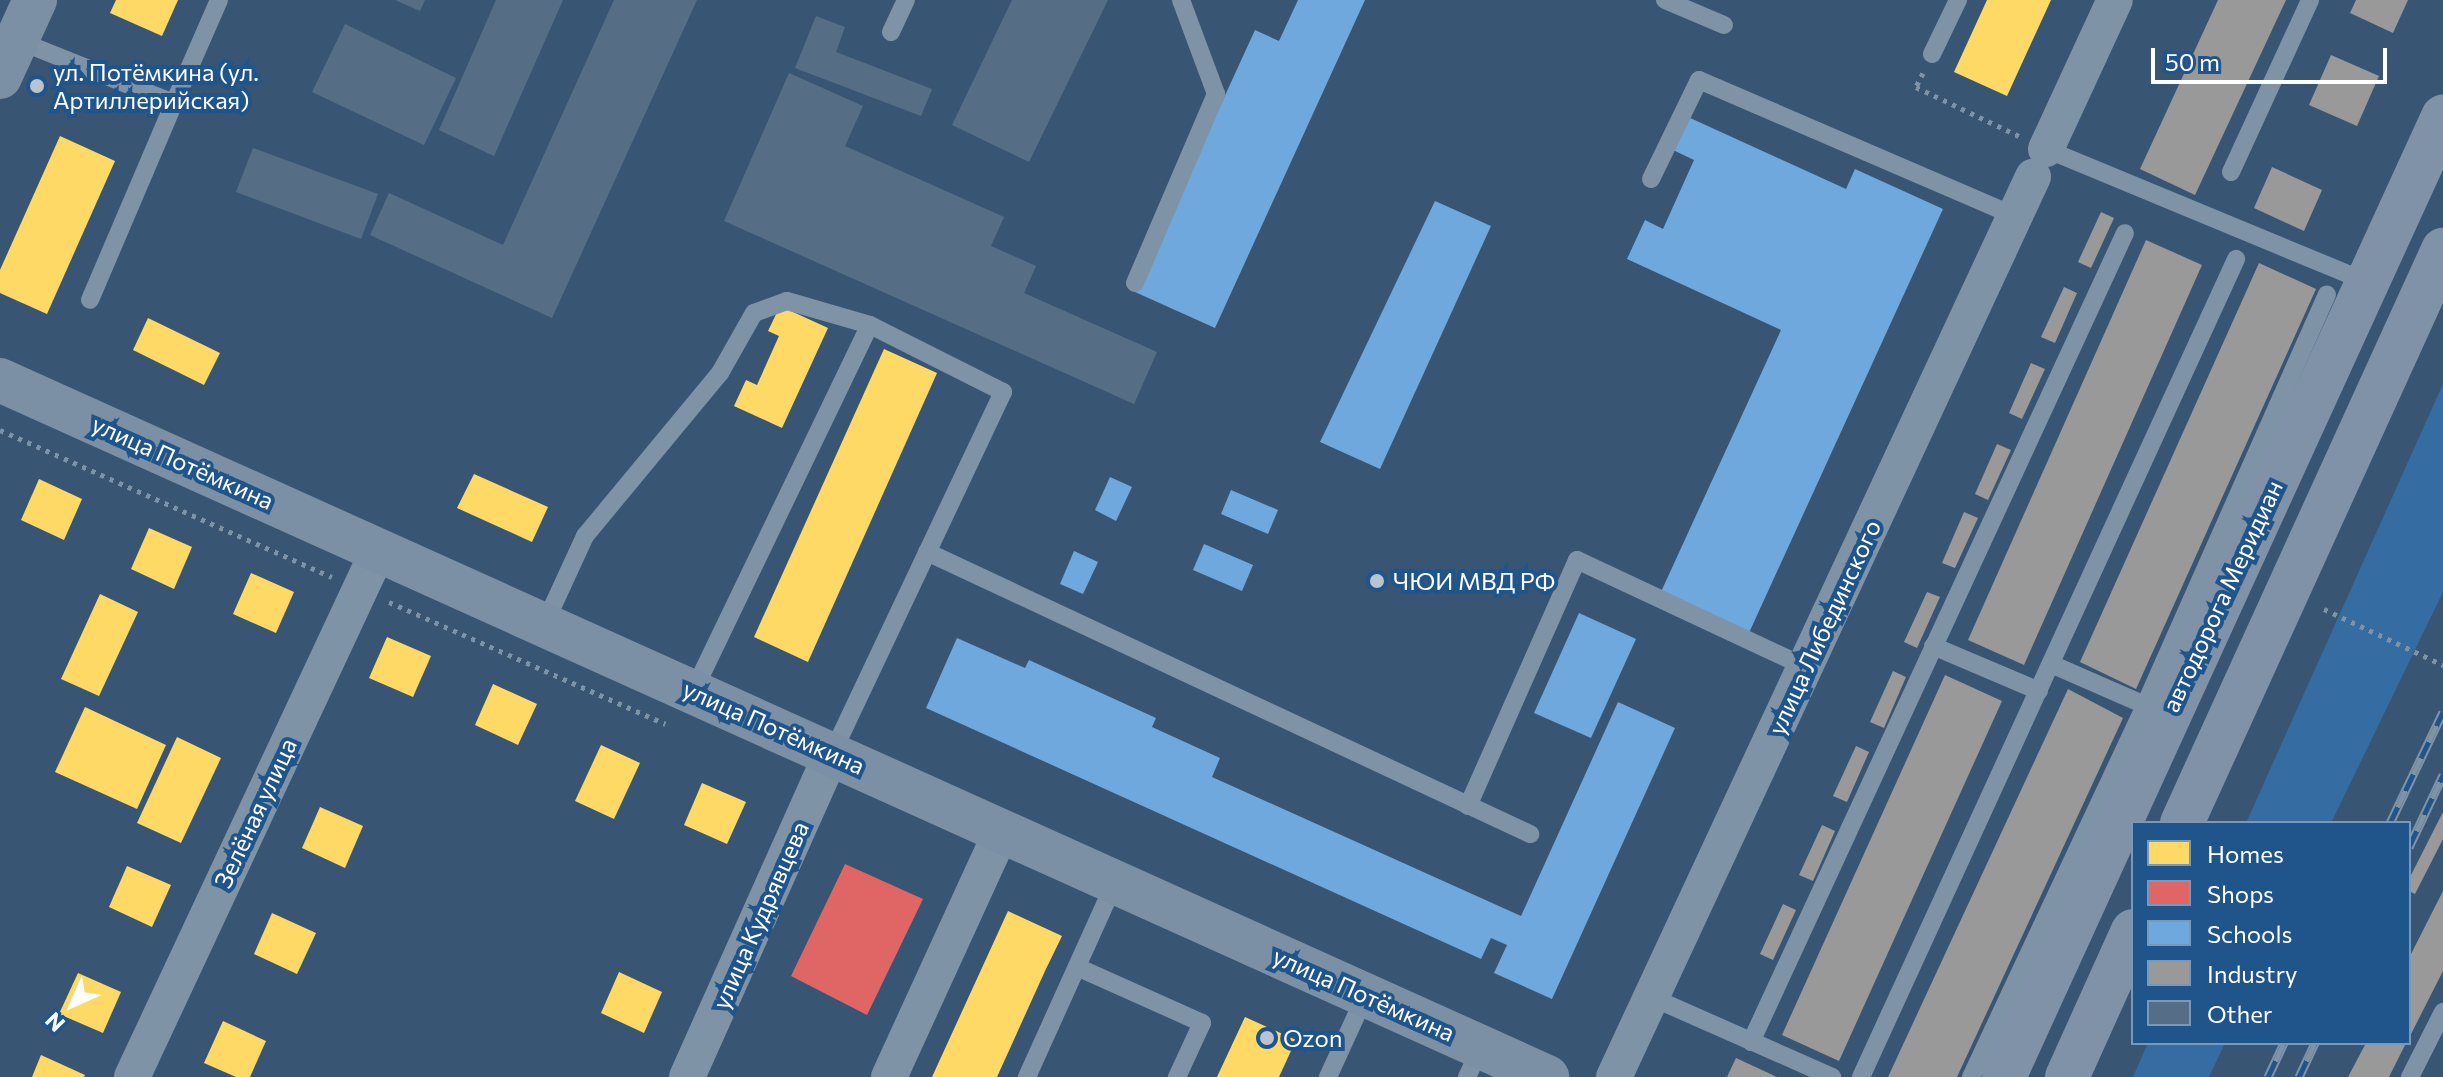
<!DOCTYPE html>
<html>
<head>
<meta charset="utf-8">
<style>
	body { margin:0 }
	#map { position:relative; width:2443px; height:1077px; overflow:hidden; background:#385674; font-family:Commissioner,sans-serif }
	div>[style] { position:absolute }
	.green>* { inset:0; background:#356ca2 }
	.homes>* { inset:0; background:#ffd966 }
	.shops>* { inset:0; background:#e06666 }
	.schools>* { inset:0; background:#6fa8dc }
	.industry>* { inset:0; background:#999 }
	.building>* { inset:0; background:#566e85 }
	.path>* { height:5px; margin-top:-2.5px; transform-origin:0; background:repeating-linear-gradient(90deg,#7f93a7 0 4px,transparent 0 10px) }
	.lane>* { height:18px; margin:-9px; padding:0 9px; transform-origin:9px; border-radius:9px; background:#7f93a7 }
	.street>* { height:36px; margin:-18px; padding:0 18px; transform-origin:18px; border-radius:18px; background:#7f93a7 }
	.secondary>* { height:44px; margin:-22px; padding:0 22px; transform-origin:22px; border-radius:22px; background:#7b90a4 }
	.primary>* { height:44px; margin:-22px; padding:0 22px; transform-origin:22px; border-radius:22px; background:#7f92a7 }
	.rail>* { height:9px; margin-top:-4.5px; transform-origin:0; background:repeating-linear-gradient(90deg,#20558c 0 18px,#7f93a7 0 36px); box-sizing:border-box; border-block:2px solid #7f93a7 }
	.dots>* { width:22px; height:22px; translate:-50% -50%; box-sizing:border-box; border:4px solid #20558c; border-radius:50% }
	span { translate:-50% -50%; white-space:nowrap; text-align:center; line-height:1.15; -webkit-text-stroke:8px #20558c; paint-order:stroke }
	.poi-label { font-size:24px; color:#fff }
	.left { translate:0 -50%; text-align:left }
	.street-label { font-size:24px; color:#fff }
	.legend { position:absolute; left:2131px; top:821px; width:280px; height:224px; box-sizing:border-box; background:#20558c; border:2px solid #7999ba; margin:0; padding:10px 14px; list-style:none; font-size:24px; color:#fff }
	.legend li { display:flex; align-items:center; gap:16px; height:40px }
	.legend b { width:40px; border:2px solid #7999ba }
	.north { position:absolute; left:32px; top:965px; width:80px; height:80px; -webkit-text-stroke:6px #20558c; paint-order:stroke; rotate:225deg; font-size:22px; font-weight:700; line-height:32px; text-align:center; color:#fff }
	.north::after { content:''; display:block; margin:auto; width:28px; height:36px; background:#fff; clip-path:polygon(50% 0,100% 100%,50% 72%,0 100%) }
	.scale { position:absolute; left:2151px; top:48px; width:236px; height:36px; box-sizing:border-box; border:4px solid #fff; border-top:0; padding-left:10px; font-size:24px; line-height:28px; white-space:nowrap; color:#fff; -webkit-text-stroke:6px #20558c; paint-order:stroke }
</style>
</head>
<body>
<div id="map">
	<div class="green">
		<i style="clip-path:polygon(2443px 384px,2443px 592px,2331px 823px,2246px 823px)"></i>
		<i style="clip-path:polygon(2148px 1043px,2225px 1043px,2209px 1077px,2133px 1077px)"></i>
	</div>
	<div class="homes">
		<i style="clip-path:polygon(116px 0,178px 0,162px 36px,110px 13px)"></i>
		<i style="clip-path:polygon(1987px 0,2051px 0,2007px 96px,1954px 72px)"></i>
		<i style="clip-path:polygon(60px 136px,115px 161px,47px 314px,0 293px,0 270px)"></i>
		<i style="clip-path:polygon(780px 306px,828px 328px,782px 428px,734px 406px,746px 380px,757px 385px,779px 336px,768px 331px)"></i>
		<i style="clip-path:polygon(148px 318px,220px 353px,204px 385px,133px 350px)"></i>
		<i style="clip-path:polygon(884px 349px,937px 373px,808px 662px,754px 637px)"></i>
		<i style="clip-path:polygon(474px 474px,548px 507px,532px 542px,457px 508px)"></i>
		<i style="clip-path:polygon(39px 479px,82px 499px,64px 540px,21px 520px)"></i>
		<i style="clip-path:polygon(149px 528px,192px 547px,174px 589px,131px 569px)"></i>
		<i style="clip-path:polygon(251px 573px,294px 592px,276px 633px,233px 614px)"></i>
		<i style="clip-path:polygon(100px 594px,138px 612px,99px 696px,61px 679px)"></i>
		<i style="clip-path:polygon(387px 637px,431px 656px,413px 697px,369px 678px)"></i>
		<i style="clip-path:polygon(493px 684px,537px 704px,518px 745px,475px 725px)"></i>
		<i style="clip-path:polygon(85px 707px,166px 745px,137px 809px,55px 772px)"></i>
		<i style="clip-path:polygon(177px 737px,221px 758px,181px 843px,137px 823px)"></i>
		<i style="clip-path:polygon(601px 745px,640px 763px,614px 819px,575px 801px)"></i>
		<i style="clip-path:polygon(702px 783px,746px 802px,727px 844px,684px 825px)"></i>
		<i style="clip-path:polygon(320px 807px,363px 826px,345px 868px,302px 848px)"></i>
		<i style="clip-path:polygon(127px 866px,171px 885px,152px 927px,109px 907px)"></i>
		<i style="clip-path:polygon(1008px 911px,1062px 936px,1045px 971px,997px 1077px,932px 1077px)"></i>
		<i style="clip-path:polygon(272px 913px,316px 933px,297px 974px,254px 954px)"></i>
		<i style="clip-path:polygon(619px 972px,662px 992px,644px 1033px,601px 1013px)"></i>
		<i style="clip-path:polygon(78px 973px,121px 992px,103px 1033px,59px 1014px)"></i>
		<i style="clip-path:polygon(1245px 1017px,1296px 1040px,1279px 1077px,1217px 1077px)"></i>
		<i style="clip-path:polygon(223px 1021px,266px 1041px,250px 1077px,236px 1077px,204px 1063px)"></i>
		<i style="clip-path:polygon(41px 1055px,85px 1075px,84px 1077px,32px 1077px)"></i>
	</div>
	<div class="shops">
		<i style="clip-path:polygon(845px 864px,923px 899px,867px 1015px,791px 976px)"></i>
	</div>
	<div class="schools">
		<i style="clip-path:polygon(1298px 0,1365px 0,1215px 328px,1135px 292px,1255px 30px,1279px 41px)"></i>
		<i style="clip-path:polygon(1688px 117px,1846px 189px,1855px 169px,1943px 209px,1748px 635px,1660px 594px,1781px 330px,1627px 259px,1645px 220px,1663px 229px,1694px 160px,1673px 150px)"></i>
		<i style="clip-path:polygon(1435px 201px,1491px 226px,1380px 469px,1320px 442px)"></i>
		<i style="clip-path:polygon(1110px 477px,1132px 487px,1116px 521px,1095px 510px)"></i>
		<i style="clip-path:polygon(1231px 490px,1278px 510px,1268px 534px,1221px 514px)"></i>
		<i style="clip-path:polygon(1204px 544px,1253px 565px,1242px 591px,1193px 570px)"></i>
		<i style="clip-path:polygon(1074px 551px,1098px 562px,1083px 594px,1060px 584px)"></i>
		<i style="clip-path:polygon(1579px 613px,1636px 639px,1591px 738px,1534px 713px)"></i>
		<i style="clip-path:polygon(957px 638px,1025px 668px,1029px 660px,1156px 718px,1152px 727px,1220px 758px,1212px 777px,1521px 916px,1618px 702px,1675px 728px,1552px 999px,1494px 973px,1507px 945px,1491px 938px,1481px 959px,926px 708px)"></i>
	</div>
	<div class="industry">
		<i style="clip-path:polygon(2218px 0,2286px 0,2195px 195px,2140px 169px)"></i>
		<i style="clip-path:polygon(2356px 0,2408px 0,2393px 33px,2350px 13px)"></i>
		<i style="clip-path:polygon(2331px 55px,2379px 76px,2357px 126px,2309px 105px)"></i>
		<i style="clip-path:polygon(2272px 167px,2322px 190px,2304px 231px,2254px 208px)"></i>
		<i style="clip-path:polygon(2101px 212px,2114px 218px,2091px 268px,2078px 262px)"></i>
		<i style="clip-path:polygon(2146px 240px,2202px 265px,2024px 665px,1968px 640px)"></i>
		<i style="clip-path:polygon(2259px 263px,2316px 289px,2136px 689px,2080px 662px)"></i>
		<i style="clip-path:polygon(2064px 287px,2077px 293px,2055px 343px,2041px 337px)"></i>
		<i style="clip-path:polygon(2031px 363px,2045px 369px,2022px 419px,2009px 413px)"></i>
		<i style="clip-path:polygon(1997px 444px,2011px 450px,1988px 500px,1975px 494px)"></i>
		<i style="clip-path:polygon(1964px 512px,1978px 518px,1955px 568px,1942px 563px)"></i>
		<i style="clip-path:polygon(1927px 592px,1940px 597px,1917px 648px,1904px 642px)"></i>
		<i style="clip-path:polygon(1893px 671px,1906px 677px,1884px 728px,1870px 722px)"></i>
		<i style="clip-path:polygon(1945px 675px,2002px 701px,1839px 1061px,1782px 1035px)"></i>
		<i style="clip-path:polygon(2068px 689px,2123px 718px,1957px 1077px,1888px 1077px)"></i>
		<i style="clip-path:polygon(1856px 746px,1869px 752px,1847px 802px,1833px 796px)"></i>
		<i style="clip-path:polygon(2443px 812px,2443px 839px,2415px 894px,2409px 891px,2409px 879px)"></i>
		<i style="clip-path:polygon(1822px 825px,1835px 831px,1813px 881px,1799px 875px)"></i>
		<i style="clip-path:polygon(2443px 891px,2443px 971px,2409px 1038px,2409px 958px)"></i>
		<i style="clip-path:polygon(1783px 904px,1796px 910px,1773px 960px,1760px 954px)"></i>
		<i style="clip-path:polygon(2366px 1043px,2406px 1043px,2389px 1077px,2348px 1077px)"></i>
		<i style="clip-path:polygon(1736px 1058px,1777px 1077px,1727px 1077px)"></i>
	</div>
	<div class="building">
		<i style="clip-path:polygon(395px 0,425px 0,420px 11px)"></i>
		<i style="clip-path:polygon(496px 0,563px 0,494px 156px,439px 130px)"></i>
		<i style="clip-path:polygon(614px 0,697px 0,552px 318px,370px 235px,389px 193px,503px 245px)"></i>
		<i style="clip-path:polygon(1012px 0,1108px 0,1029px 162px,952px 125px)"></i>
		<i style="clip-path:polygon(816px 16px,845px 27px,836px 52px,932px 89px,921px 116px,795px 68px)"></i>
		<i style="clip-path:polygon(345px 24px,456px 78px,424px 145px,312px 92px)"></i>
		<i style="clip-path:polygon(789px 73px,863px 106px,845px 146px,1004px 217px,991px 246px,1036px 266px,1024px 293px,1157px 352px,1134px 404px,724px 221px)"></i>
		<i style="clip-path:polygon(253px 148px,378px 194px,361px 239px,236px 192px)"></i>
	</div>
	<div class="path">
		<i style="left:1923px;top:73px;width:16px;rotate:117deg"></i>
		<i style="left:1916px;top:87px;width:114px;rotate:25.4deg"></i>
		<i style="left:0;top:430px;width:363px;rotate:23.9deg"></i>
		<i style="left:389px;top:602px;width:302px;rotate:23.8deg"></i>
		<i style="left:2324px;top:609px;width:132px;rotate:25.2deg"></i>
	</div>
	<div class="lane">
		<i style="left:1665px;top:0;width:64px;rotate:23deg"></i>
		<i style="left:891px;top:32px;width:35px;rotate:-65deg"></i>
		<i style="left:17px;top:40px;width:169px;rotate:21.9deg"></i>
		<i style="left:174px;top:103px;width:214px;rotate:113.1deg"></i>
		<i style="left:1932px;top:54px;width:60px;rotate:-64.3deg"></i>
		<i style="left:174px;top:103px;width:112px;rotate:-66.4deg"></i>
		<i style="left:2046px;top:149px;width:347px;rotate:22.5deg"></i>
		<i style="left:2231px;top:172px;width:189px;rotate:-65.3deg"></i>
		<i style="left:1651px;top:179px;width:110px;rotate:-64.1deg"></i>
		<i style="left:1699px;top:80px;width:344px;rotate:23.3deg"></i>
		<i style="left:1135px;top:283px;width:206px;rotate:-66.8deg"></i>
		<i style="left:1216px;top:94px;width:100px;rotate:-110.4deg"></i>
		<i style="left:927px;top:552px;width:666px;rotate:25.06deg"></i>
		<i style="left:545px;top:623px;width:96px;rotate:-65.3deg"></i>
		<i style="left:585px;top:536px;width:212px;rotate:-50.4deg"></i>
		<i style="left:720px;top:373px;width:69px;rotate:-60.5deg"></i>
		<i style="left:754px;top:313px;width:35px;rotate:-20deg"></i>
		<i style="left:787px;top:301px;width:86px;rotate:16.1deg"></i>
		<i style="left:1933px;top:646px;width:115px;rotate:23deg"></i>
		<i style="left:2051px;top:664px;width:103px;rotate:23.6deg"></i>
		<i style="left:694px;top:690px;width:405px;rotate:-64.3deg"></i>
		<i style="left:870px;top:325px;width:149px;rotate:26.7deg"></i>
		<i style="left:1003px;top:392px;width:399px;rotate:115.3deg"></i>
		<i style="left:1468px;top:806px;width:269px;rotate:-66.1deg"></i>
		<i style="left:1577px;top:560px;width:252px;rotate:25.1deg"></i>
		<i style="left:1077px;top:967px;width:137px;rotate:24.1deg"></i>
		<i style="left:1202px;top:1023px;width:60px;rotate:114.8deg"></i>
		<i style="left:1651px;top:997px;width:198px;rotate:23.8deg"></i>
		<i style="left:1751px;top:1042px;width:891px;rotate:-65.19deg"></i>
		<i style="left:1027px;top:1077px;width:214px;rotate:-65.7deg"></i>
		<i style="left:1328px;top:1077px;width:89px;rotate:-65.4deg"></i>
		<i style="left:1467px;top:1077px;width:33px;rotate:-65deg"></i>
		<i style="left:1861px;top:1077px;width:900px;rotate:-65.37deg"></i>
		<i style="left:1971px;top:1077px;width:411px;rotate:-64.9deg"></i>
		<i style="left:2145px;top:705px;width:449px;rotate:-66.1deg"></i>
		<i style="left:2410px;top:1077px;width:73px;rotate:-63.1deg"></i>
	</div>
	<div class="street">
		<i style="left:2046px;top:149px;width:164px;rotate:-65.2deg"></i>
		<i style="left:132px;top:1077px;width:583px;rotate:-64.93deg"></i>
		<i style="left:687px;top:1077px;width:355px;rotate:-65.9deg"></i>
		<i style="left:889px;top:1077px;width:272px;rotate:-65.4deg"></i>
		<i style="left:1614px;top:1077px;width:993px;rotate:-65.04deg"></i>
	</div>
	<div class="secondary">
		<i style="left:0;top:77px;width:85px;rotate:-65.6deg"></i>
		<i style="left:0;top:380px;width:1697px;rotate:24.25deg"></i>
	</div>
	<div class="primary">
		<i style="left:2182px;top:823px;width:630px;rotate:-65.51deg"></i>
		<i style="left:2004px;top:1077px;width:1056px;rotate:-65.43deg"></i>
		<i style="left:2067px;top:1077px;width:160px;rotate:-65.7deg"></i>
	</div>
	<div class="rail">
		<i style="left:2390px;top:823px;width:123px;rotate:-64.5deg"></i>
		<i style="left:2409px;top:847px;width:80px;rotate:-64.7deg"></i>
		<i style="left:2268px;top:1077px;width:38px;rotate:-65deg"></i>
		<i style="left:2299px;top:1077px;width:38px;rotate:-65deg"></i>
	</div>
	<div class="dots">
		<i style="left:37px;top:86px;background:#b9c4ce"></i>
		<i style="left:1377px;top:581px;background:#b9c4ce"></i>
		<i style="left:1267px;top:1038px;background:#b9c4ce"></i>
	</div>
	<div class="poi-label">
		<span class="left" style="left:53px;top:86px">ул. Потёмкина (ул.<br>Артиллерийская)</span>
		<span class="left" style="left:1393px;top:581px">ЧЮИ МВД РФ</span>
		<span class="left" style="left:1283px;top:1038px">Ozon</span>
	</div>
	<div class="street-label">
		<span style="left:183px;top:462px;rotate:24deg">улица Потёмкина</span>
		<span style="left:2222px;top:596px;rotate:-65deg">автодорога Меридиан</span>
		<span style="left:1824px;top:627px;rotate:-65deg">улица Либединского</span>
		<span style="left:774px;top:727px;rotate:24deg">улица Потёмкина</span>
		<span style="left:255px;top:813px;rotate:-65deg">Зелёная улица</span>
		<span style="left:760px;top:915px;rotate:-66deg">улица Кудрявцева</span>
		<span style="left:1364px;top:994px;rotate:24deg">улица Потёмкина</span>
	</div>
	<ul class="legend">
	<li><b style="height:22px;background:#ffd966"></b>Homes</li>
	<li><b style="height:22px;background:#e06666"></b>Shops</li>
	<li><b style="height:22px;background:#6fa8dc"></b>Schools</li>
	<li><b style="height:22px;background:#999"></b>Industry</li>
	<li><b style="height:22px;background:#566e85"></b>Other</li>
	</ul>
	<div class="north">N</div>
	<div class="scale">50 m</div>
</div>
</body>
</html>
